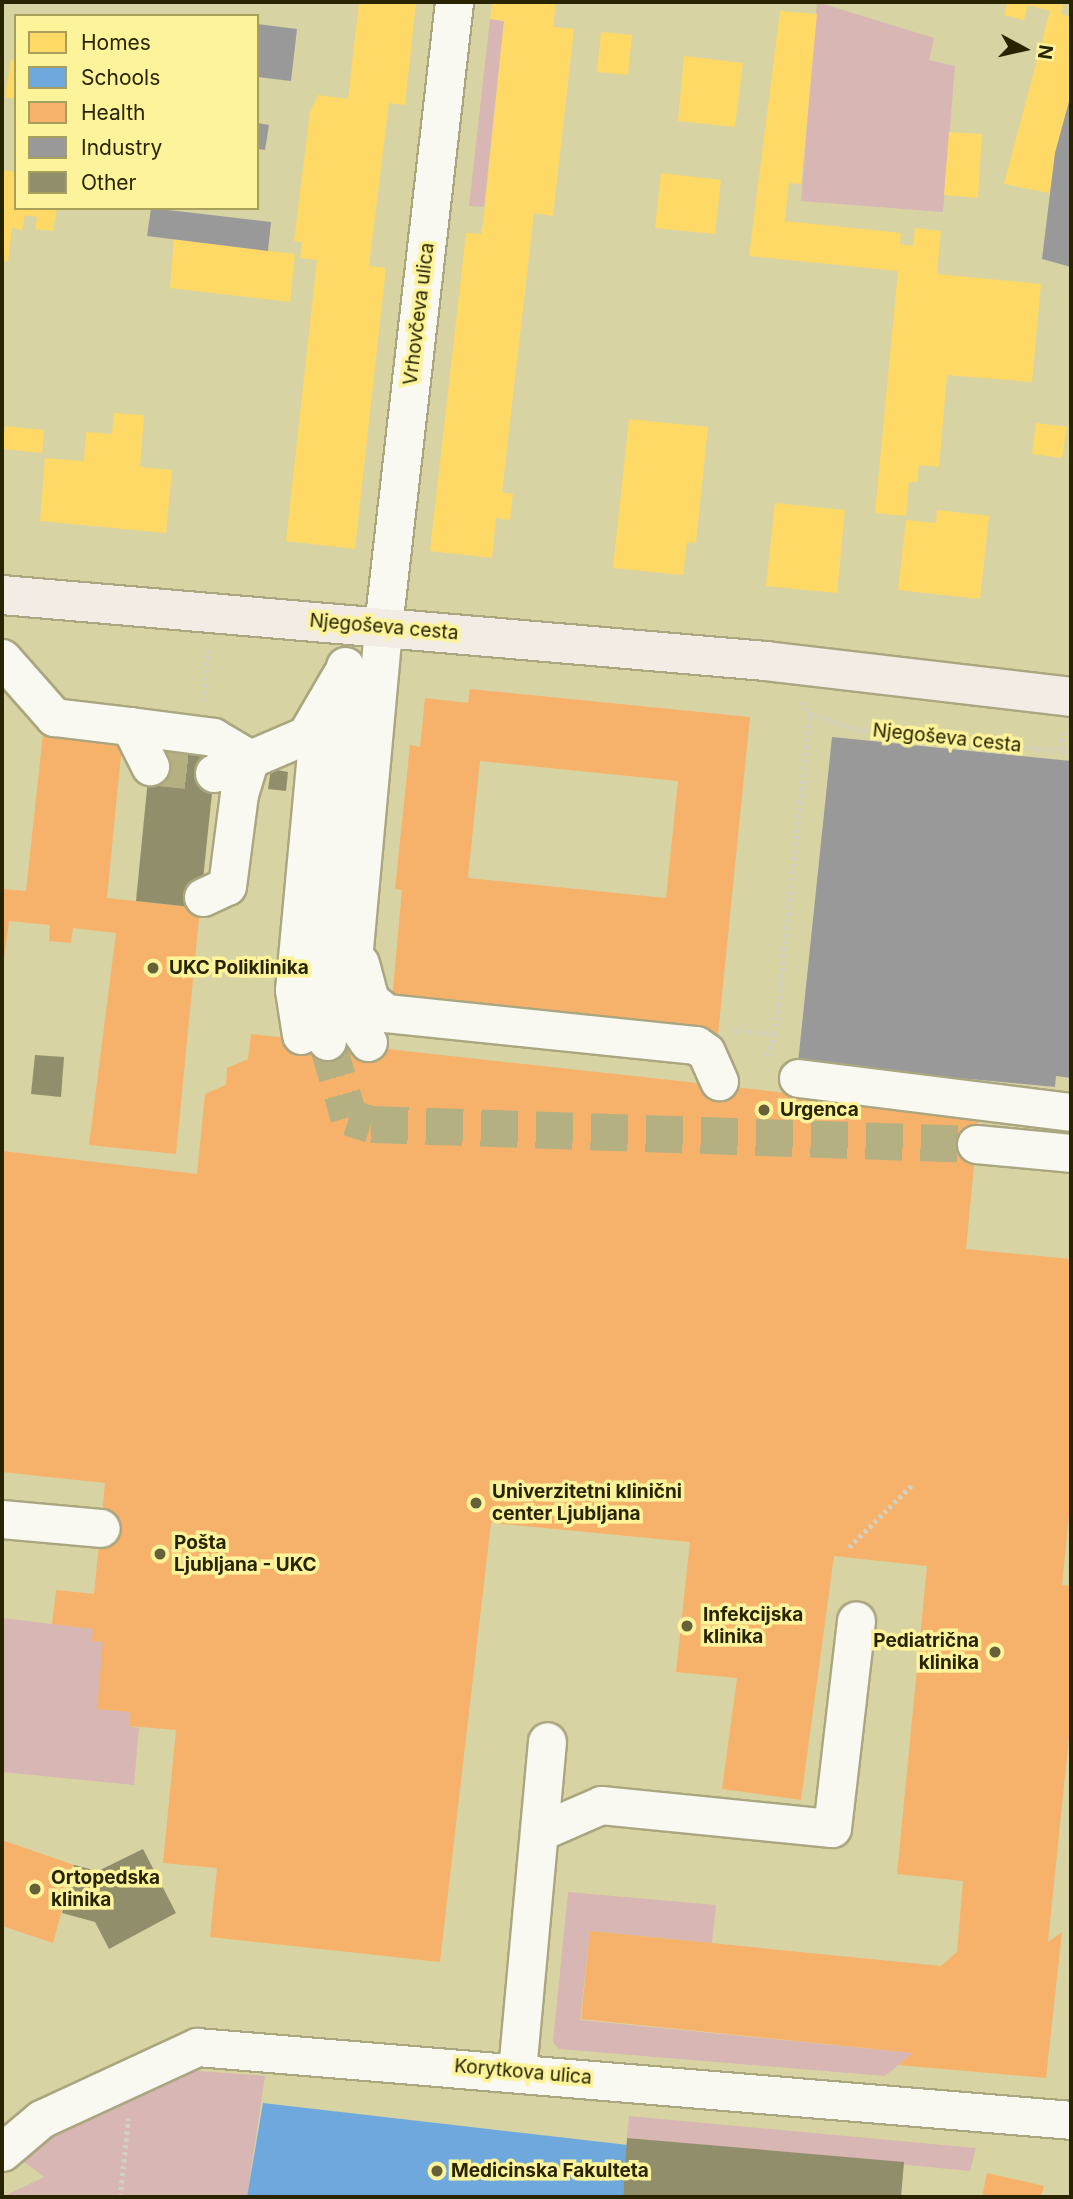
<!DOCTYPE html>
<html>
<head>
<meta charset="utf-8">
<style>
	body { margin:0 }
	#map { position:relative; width:1073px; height:2199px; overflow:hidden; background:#d8d3a3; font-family:Inter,sans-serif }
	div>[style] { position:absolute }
	.green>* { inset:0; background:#d8b6b3 }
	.homes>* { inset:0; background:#ffd966 }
	.schools>* { inset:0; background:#6fa8dc }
	.health>* { inset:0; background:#f6b26b }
	.industry>* { inset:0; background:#999 }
	.building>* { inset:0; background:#918e6b }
	.minor-tunnel>* { height:37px; margin-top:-18.5px; transform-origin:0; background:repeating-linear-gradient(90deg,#b5b082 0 37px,transparent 0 55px) }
	.path>* { height:4.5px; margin-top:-2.25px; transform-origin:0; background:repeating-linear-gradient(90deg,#d2d0c1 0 3.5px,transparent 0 7px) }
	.roads { filter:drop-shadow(2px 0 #aaa680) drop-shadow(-2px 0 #aaa680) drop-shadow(0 2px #aaa680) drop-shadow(0 -2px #aaa680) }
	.minor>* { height:37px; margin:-18.5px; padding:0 18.5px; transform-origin:18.5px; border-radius:18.5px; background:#f9f8f1 }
	.major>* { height:38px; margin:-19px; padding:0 19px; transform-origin:19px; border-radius:19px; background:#f2ece4 }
	.dots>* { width:19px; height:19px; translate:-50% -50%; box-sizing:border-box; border:4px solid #fcf39a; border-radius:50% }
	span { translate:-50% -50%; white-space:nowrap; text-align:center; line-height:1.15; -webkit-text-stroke:7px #fcf39a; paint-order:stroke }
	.street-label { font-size:19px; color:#282400 }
	.poi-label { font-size:19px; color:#282400; font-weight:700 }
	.left { translate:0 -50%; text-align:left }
	.right { translate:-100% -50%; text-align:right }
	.frame { position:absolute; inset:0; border:4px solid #282400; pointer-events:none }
	.legend { position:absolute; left:14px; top:14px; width:245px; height:196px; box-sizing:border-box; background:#fcf39a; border:2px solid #a7a05c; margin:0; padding:9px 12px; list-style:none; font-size:21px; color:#282400 }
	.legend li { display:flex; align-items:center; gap:14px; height:35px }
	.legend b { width:35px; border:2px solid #a7a05c }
	.north { position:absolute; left:989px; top:14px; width:70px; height:70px; -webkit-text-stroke:5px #fcf39a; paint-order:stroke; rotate:98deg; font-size:19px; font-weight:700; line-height:28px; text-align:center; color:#282400 }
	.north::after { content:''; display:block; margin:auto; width:24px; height:32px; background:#282400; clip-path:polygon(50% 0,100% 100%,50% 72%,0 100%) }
</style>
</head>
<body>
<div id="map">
	<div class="green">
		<i style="clip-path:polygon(817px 2px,934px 38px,929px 60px,955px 66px,943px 212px,801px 201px)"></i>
		<i style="clip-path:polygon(490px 19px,504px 21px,484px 207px,469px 206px)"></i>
		<i style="clip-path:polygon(2px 1618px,93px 1629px,93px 1641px,103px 1642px,130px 1712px,129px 1726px,139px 1728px,134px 1785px,2px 1772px)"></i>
		<i style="clip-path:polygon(568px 1892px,716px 1905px,712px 1943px,590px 1931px,580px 2020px,913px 2053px,885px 2076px,559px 2049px,553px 2042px)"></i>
		<i style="clip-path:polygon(173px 2069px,265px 2076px,247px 2197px,2px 2197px,44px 2177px,19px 2158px,41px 2133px)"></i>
		<i style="clip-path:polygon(629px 2116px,976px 2148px,970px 2171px,627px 2138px)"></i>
	</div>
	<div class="homes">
		<i style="clip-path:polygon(359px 2px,416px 2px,405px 105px,389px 103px,369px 266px,386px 268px,355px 549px,286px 541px,317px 260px,300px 258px,302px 242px,294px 241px,310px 112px,318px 95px,348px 99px)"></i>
		<i style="clip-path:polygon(492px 2px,556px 2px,553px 27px,574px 29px,553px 216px,534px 213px,502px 492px,513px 494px,510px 520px,496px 518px,492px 558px,430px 551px,466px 233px,481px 234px,483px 224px,504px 21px,490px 19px)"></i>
		<i style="clip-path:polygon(1008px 2px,1064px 2px,1061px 14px,1071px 17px,1071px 98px,1049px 193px,1004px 184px,1050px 11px,1028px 5px,1024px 20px,1004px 15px)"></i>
		<i style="clip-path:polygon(780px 11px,817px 14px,801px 184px,789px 183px,785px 221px,901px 233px,900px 244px,913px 246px,915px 228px,941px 231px,937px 274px,1041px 284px,1032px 382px,947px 375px,939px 467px,919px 465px,917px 482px,909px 482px,906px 516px,875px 513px,898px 271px,749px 256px)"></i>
		<i style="clip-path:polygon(601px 32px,632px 35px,628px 75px,597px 72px)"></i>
		<i style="clip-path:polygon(684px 56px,743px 63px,735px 127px,678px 121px)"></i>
		<i style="clip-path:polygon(11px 59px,16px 60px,16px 99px,5px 97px)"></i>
		<i style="clip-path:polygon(949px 132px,982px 134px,978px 198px,944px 195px)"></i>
		<i style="clip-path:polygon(2px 170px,16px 172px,16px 208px,57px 208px,53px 231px,35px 229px,37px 217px,25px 215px,22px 230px,12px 228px,8px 262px,2px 261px)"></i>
		<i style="clip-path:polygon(661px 173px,721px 180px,715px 234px,655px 228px)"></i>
		<i style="clip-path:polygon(174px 239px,295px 254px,290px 302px,170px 288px)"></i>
		<i style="clip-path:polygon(114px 413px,144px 415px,140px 467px,172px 470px,166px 533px,40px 521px,45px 458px,84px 461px,86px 432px,112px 434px)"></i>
		<i style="clip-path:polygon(629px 419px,708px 427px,696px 543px,687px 542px,683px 575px,613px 568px)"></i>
		<i style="clip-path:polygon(1036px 423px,1067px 427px,1062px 458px,1032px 454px)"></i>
		<i style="clip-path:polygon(5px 426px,44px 430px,42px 453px,2px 449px)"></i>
		<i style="clip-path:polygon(775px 503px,845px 510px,837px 593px,766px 586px)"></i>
		<i style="clip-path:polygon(937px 510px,989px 516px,980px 599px,898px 590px,906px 520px,936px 523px)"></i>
	</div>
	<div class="schools">
		<i style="clip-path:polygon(263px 2103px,628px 2145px,623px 2197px,247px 2197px)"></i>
	</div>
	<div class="health">
		<i style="clip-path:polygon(evenodd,470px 689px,750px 717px,718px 1035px,392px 1000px,402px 890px,395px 889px,410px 745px,420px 747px,425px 698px,468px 703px,470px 689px,480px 761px,678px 781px,666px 898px,468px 878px,480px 761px)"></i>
		<i style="clip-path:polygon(43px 734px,122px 745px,107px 898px,200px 908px,176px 1154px,89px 1145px,116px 933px,73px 928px,71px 943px,49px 941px,50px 925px,9px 921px,2px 975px,2px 889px,26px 891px)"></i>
		<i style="clip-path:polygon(251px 1034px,979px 1114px,966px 1249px,1071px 1259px,1071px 1495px,1062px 1585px,1071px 1586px,1071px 1717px,1048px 1942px,1062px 1932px,1046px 2078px,898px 2065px,913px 2053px,581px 2019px,590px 1931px,941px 1966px,957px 1952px,963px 1881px,897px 1874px,927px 1566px,834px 1556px,801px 1800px,722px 1789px,737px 1678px,676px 1672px,690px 1542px,491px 1523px,440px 1962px,210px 1937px,217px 1868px,163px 1863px,176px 1730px,129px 1726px,130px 1712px,97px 1709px,103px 1642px,92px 1641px,93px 1629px,52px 1624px,56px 1590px,94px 1594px,105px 1483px,2px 1472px,2px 1151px,197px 1174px,205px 1094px,226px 1085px,227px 1068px,248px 1059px)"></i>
		<i style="clip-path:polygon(2px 1840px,74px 1865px,53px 1943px,2px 1926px)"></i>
		<i style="clip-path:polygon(987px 2173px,1044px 2186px,1041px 2197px,982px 2197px)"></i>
	</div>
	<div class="industry">
		<i style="clip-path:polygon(257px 24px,297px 29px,291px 81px,257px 77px)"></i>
		<i style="clip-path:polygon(1071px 94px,1071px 267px,1042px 259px,1055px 153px)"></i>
		<i style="clip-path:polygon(257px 123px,269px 125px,265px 150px,257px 149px)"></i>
		<i style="clip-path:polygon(151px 208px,271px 222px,268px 251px,147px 236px)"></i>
		<i style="clip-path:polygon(832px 737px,1071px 761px,1071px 1078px,1056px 1076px,1055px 1087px,798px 1063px)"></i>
	</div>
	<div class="building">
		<i style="clip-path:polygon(151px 748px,216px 755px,200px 908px,136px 901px)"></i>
		<i style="clip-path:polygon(271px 769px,288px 772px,286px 791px,268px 789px)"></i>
		<i style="clip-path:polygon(35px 1055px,64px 1057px,61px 1097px,31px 1094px)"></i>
		<i style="clip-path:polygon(143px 1849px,176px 1913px,109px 1949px,95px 1922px,62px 1913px,74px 1865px,98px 1871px)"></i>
		<i style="clip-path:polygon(627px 2138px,904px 2162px,901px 2197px,623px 2197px)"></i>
	</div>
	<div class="minor-tunnel">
		<i style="left:150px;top:766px;width:64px;rotate:6.2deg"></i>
		<i style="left:327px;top:1041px;width:79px;rotate:73.9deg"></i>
		<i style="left:349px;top:1117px;width:23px;rotate:18deg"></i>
		<i style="left:371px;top:1124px;width:605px;rotate:1.89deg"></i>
	</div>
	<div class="path">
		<i style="left:203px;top:701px;width:51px;rotate:-84.4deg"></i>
		<i style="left:800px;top:702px;width:16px;rotate:50deg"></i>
		<i style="left:810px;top:714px;width:47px;rotate:18.4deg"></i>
		<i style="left:855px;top:729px;width:217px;rotate:6.1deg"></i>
		<i style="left:1061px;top:749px;width:17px;rotate:-83deg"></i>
		<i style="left:734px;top:1030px;width:41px;rotate:5.6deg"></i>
		<i style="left:767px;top:1056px;width:23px;rotate:-70deg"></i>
		<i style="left:775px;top:1034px;width:322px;rotate:-83.8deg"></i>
		<i style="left:849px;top:1547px;width:90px;rotate:-44.5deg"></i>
		<i style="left:120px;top:2197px;width:79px;rotate:-84.2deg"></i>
	</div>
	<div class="roads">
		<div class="minor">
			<i style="left:2px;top:658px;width:79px;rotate:48.6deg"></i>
			<i style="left:54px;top:717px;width:77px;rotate:6.8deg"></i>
			<i style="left:130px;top:726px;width:45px;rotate:63.4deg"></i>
			<i style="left:130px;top:726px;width:84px;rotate:7.5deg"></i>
			<i style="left:213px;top:737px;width:43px;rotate:30.7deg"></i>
			<i style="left:214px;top:773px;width:39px;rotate:-21deg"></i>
			<i style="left:203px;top:897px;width:26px;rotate:-25deg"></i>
			<i style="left:227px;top:886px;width:93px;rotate:-82.6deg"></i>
			<i style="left:239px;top:794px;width:37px;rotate:-73deg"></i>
			<i style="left:250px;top:759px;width:61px;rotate:-23.2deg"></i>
			<i style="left:306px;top:735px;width:69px;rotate:-59.7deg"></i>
			<i style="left:360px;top:963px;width:38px;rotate:75deg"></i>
			<i style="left:370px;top:1000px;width:21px;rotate:39deg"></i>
			<i style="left:386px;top:1013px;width:312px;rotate:5.9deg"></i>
			<i style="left:696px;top:1045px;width:12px;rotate:35deg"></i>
			<i style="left:706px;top:1052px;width:32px;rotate:66deg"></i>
			<i style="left:301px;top:1035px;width:46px;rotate:-98.8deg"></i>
			<i style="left:294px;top:990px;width:271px;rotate:-84.7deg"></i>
			<i style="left:327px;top:1041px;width:62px;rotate:-96.4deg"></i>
			<i style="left:320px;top:979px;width:228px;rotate:-84deg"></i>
			<i style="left:344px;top:752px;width:86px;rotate:-89.3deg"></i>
			<i style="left:368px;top:1042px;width:22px;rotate:-124deg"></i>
			<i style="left:356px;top:1024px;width:33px;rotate:-101deg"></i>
			<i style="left:350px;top:992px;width:366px;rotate:-84.8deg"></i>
			<i style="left:383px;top:627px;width:629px;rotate:-83.52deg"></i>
			<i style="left:798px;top:1078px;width:275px;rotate:7.1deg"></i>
			<i style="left:976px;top:1144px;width:95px;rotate:5.4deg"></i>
			<i style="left:2px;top:1519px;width:99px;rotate:5.2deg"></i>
			<i style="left:539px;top:1832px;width:68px;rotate:-23.5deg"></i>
			<i style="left:601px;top:1805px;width:232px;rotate:5.7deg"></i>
			<i style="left:832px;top:1828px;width:209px;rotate:-83.4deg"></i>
			<i style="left:517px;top:2071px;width:331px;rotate:-84.8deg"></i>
			<i style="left:2px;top:2152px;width:51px;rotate:-40.2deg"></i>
			<i style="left:41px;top:2119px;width:172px;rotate:-24.8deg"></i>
			<i style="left:197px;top:2047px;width:877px;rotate:4.77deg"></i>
		</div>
		<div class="major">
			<i style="left:2px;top:595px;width:767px;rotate:4.94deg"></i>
			<i style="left:766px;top:661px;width:307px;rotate:6.7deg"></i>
		</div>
	</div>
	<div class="dots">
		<i style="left:153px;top:968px;background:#666139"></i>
		<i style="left:764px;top:1110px;background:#666139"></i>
		<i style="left:476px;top:1503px;background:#666139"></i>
		<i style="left:160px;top:1554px;background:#666139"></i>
		<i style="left:687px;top:1626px;background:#666139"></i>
		<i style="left:995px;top:1652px;background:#666139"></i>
		<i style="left:35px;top:1889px;background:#666139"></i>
		<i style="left:437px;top:2171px;background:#666139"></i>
	</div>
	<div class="street-label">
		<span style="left:419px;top:314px;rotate:-83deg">Vrhovčeva ulica</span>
		<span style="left:384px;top:627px;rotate:5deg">Njegoševa cesta</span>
		<span style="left:947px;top:738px;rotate:6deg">Njegoševa cesta</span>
		<span style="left:523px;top:2072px;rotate:5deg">Korytkova ulica</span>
	</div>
	<div class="poi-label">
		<span class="left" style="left:169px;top:968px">UKC Poliklinika</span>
		<span class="left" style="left:780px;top:1110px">Urgenca</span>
		<span class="left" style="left:492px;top:1503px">Univerzitetni klinični<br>center Ljubljana</span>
		<span class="left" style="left:174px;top:1554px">Pošta<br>Ljubljana - UKC</span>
		<span class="left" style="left:703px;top:1626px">Infekcijska<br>klinika</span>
		<span class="right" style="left:979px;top:1652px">Pediatrična<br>klinika</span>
		<span class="left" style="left:51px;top:1889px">Ortopedska<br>klinika</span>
		<span class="left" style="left:451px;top:2171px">Medicinska Fakulteta</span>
	</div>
	<div class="frame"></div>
	<ul class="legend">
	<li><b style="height:19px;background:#ffd966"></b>Homes</li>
	<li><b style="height:19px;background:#6fa8dc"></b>Schools</li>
	<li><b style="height:19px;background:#f6b26b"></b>Health</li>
	<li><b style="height:19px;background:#999"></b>Industry</li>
	<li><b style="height:19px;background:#918e6b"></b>Other</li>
	</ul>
	<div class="north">N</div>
</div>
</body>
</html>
